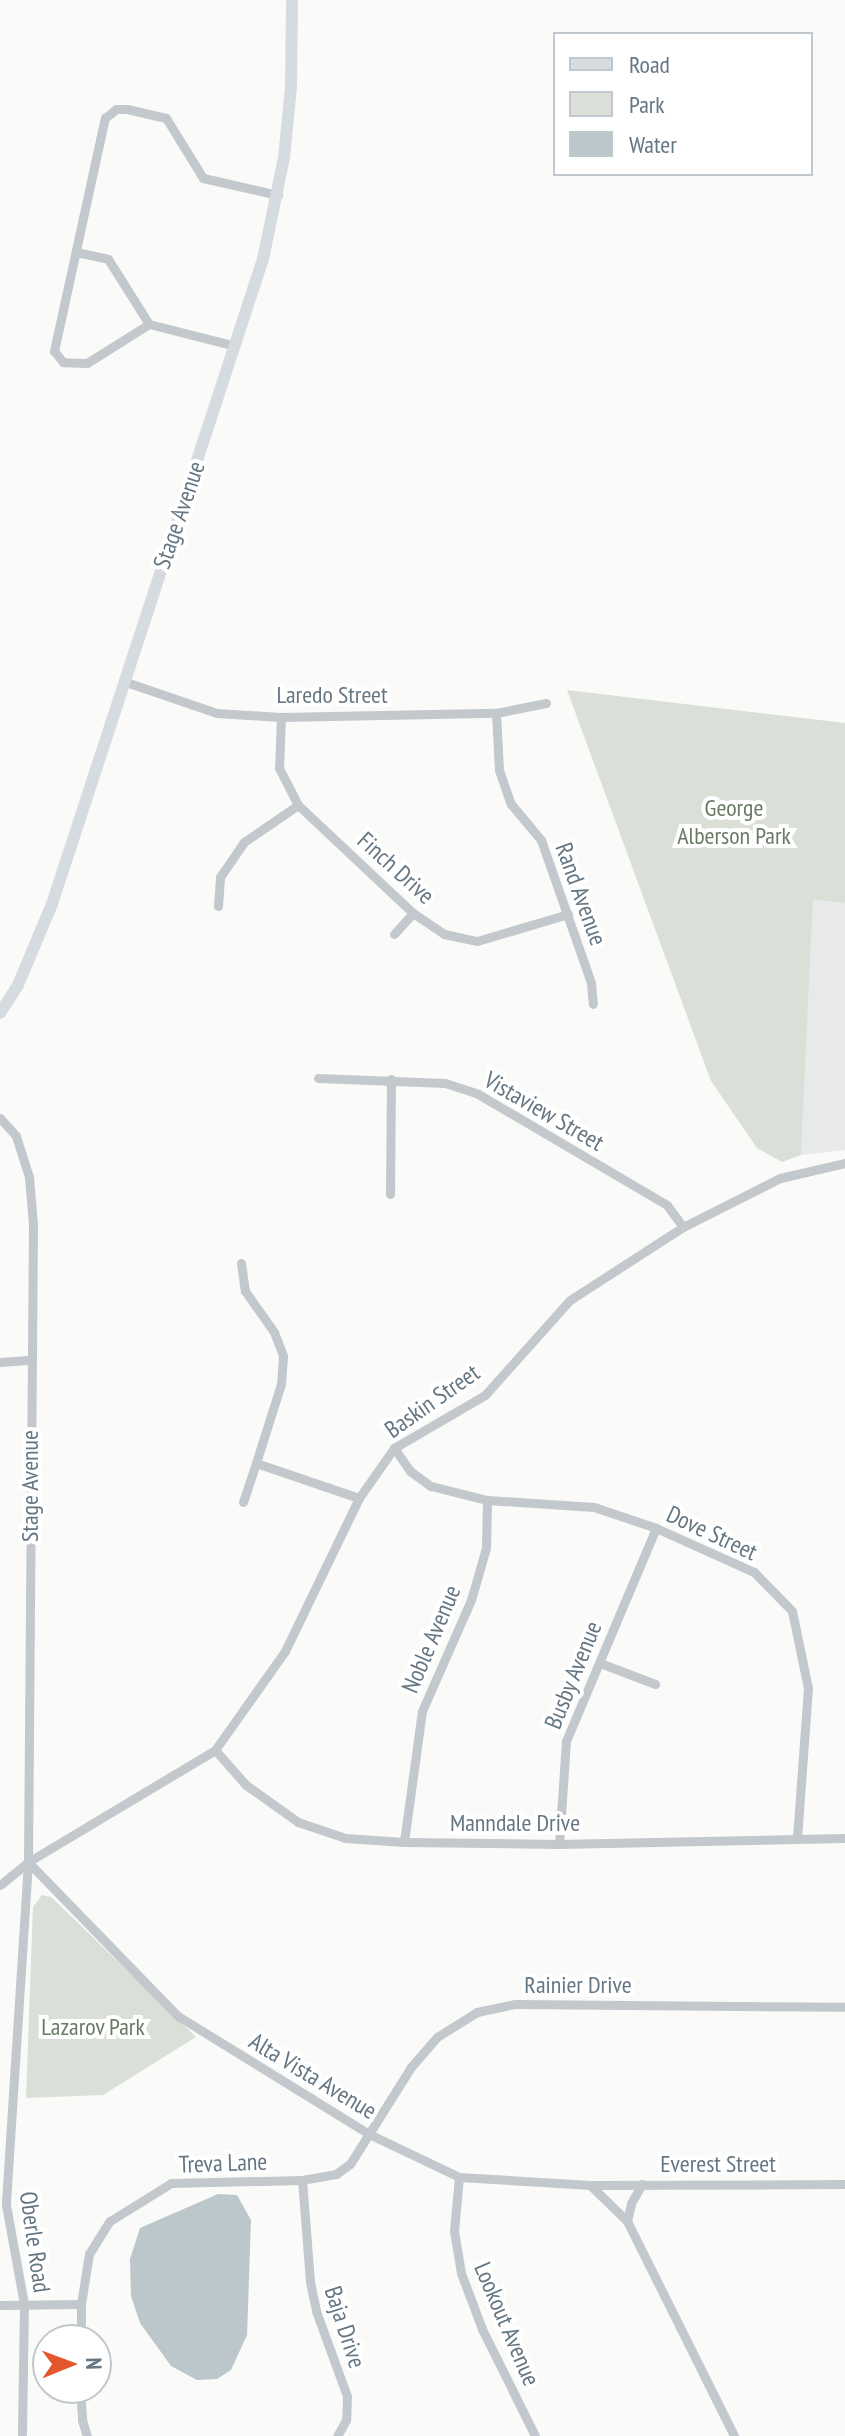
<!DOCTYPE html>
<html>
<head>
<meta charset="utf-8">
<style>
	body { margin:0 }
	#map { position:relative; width:845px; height:2436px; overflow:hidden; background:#fafaf8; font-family:"PT Sans Narrow",sans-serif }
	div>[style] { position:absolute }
	.built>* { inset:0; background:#e8e9e9 }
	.green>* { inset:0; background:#dadfd7 }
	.water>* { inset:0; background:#bbc7cb }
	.minor>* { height:9px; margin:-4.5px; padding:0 4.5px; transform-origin:4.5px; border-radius:4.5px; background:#c3c8cc }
	.major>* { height:12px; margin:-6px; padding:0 6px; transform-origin:6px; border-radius:6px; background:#d6dbdf }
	span { translate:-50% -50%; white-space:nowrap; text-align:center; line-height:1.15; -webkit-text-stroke:8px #fff; paint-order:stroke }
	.street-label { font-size:24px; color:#657683 }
	.park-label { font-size:24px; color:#687a64 }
	.legend { position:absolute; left:553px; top:32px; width:260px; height:144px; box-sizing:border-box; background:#fff; border:2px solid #c1c8cd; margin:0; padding:10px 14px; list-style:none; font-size:24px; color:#657683 }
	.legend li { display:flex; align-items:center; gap:16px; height:40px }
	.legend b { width:40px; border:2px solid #c1c8cd }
	.north { position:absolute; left:32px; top:2324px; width:80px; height:80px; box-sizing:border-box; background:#fff; border:2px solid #c1c8cd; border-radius:50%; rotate:89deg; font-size:22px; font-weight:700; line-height:32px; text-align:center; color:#657683 }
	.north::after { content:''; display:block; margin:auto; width:28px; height:36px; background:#e4572e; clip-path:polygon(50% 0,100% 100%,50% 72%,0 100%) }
</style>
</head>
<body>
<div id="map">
	<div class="built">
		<i style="clip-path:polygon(813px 900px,845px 903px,845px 1150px,801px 1155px)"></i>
	</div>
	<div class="green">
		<i style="clip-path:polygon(567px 690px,845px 723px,845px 903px,813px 900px,801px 1155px,782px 1162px,757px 1148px,711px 1081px)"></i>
		<i style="clip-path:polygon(42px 1895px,51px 1897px,71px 1916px,196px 2037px,103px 2095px,26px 2098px,33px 1907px)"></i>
	</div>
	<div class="water">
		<i style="clip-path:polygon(218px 2194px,237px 2195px,251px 2220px,247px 2335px,231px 2370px,217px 2379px,197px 2380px,171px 2366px,140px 2323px,131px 2296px,130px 2259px,140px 2228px)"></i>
	</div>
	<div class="minor">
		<i style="left:76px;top:252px;width:33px;rotate:12deg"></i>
		<i style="left:108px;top:259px;width:77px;rotate:57.8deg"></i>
		<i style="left:149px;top:324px;width:73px;rotate:147.8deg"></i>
		<i style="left:87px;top:363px;width:24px;rotate:-178deg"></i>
		<i style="left:63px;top:362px;width:14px;rotate:-129deg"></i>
		<i style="left:54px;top:351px;width:239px;rotate:-77.7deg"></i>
		<i style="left:105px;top:118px;width:14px;rotate:-39deg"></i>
		<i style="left:116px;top:109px;width:11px"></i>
		<i style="left:127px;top:109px;width:40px;rotate:13deg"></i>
		<i style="left:166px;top:118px;width:70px;rotate:58.3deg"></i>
		<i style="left:203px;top:178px;width:77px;rotate:12.8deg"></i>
		<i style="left:149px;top:324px;width:89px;rotate:14.3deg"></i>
		<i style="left:123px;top:681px;width:99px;rotate:18.8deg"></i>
		<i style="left:217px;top:713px;width:64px;rotate:3.6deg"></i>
		<i style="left:281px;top:717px;width:215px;rotate:-1.1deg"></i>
		<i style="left:496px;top:713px;width:51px;rotate:-11.3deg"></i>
		<i style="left:496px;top:713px;width:57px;rotate:87deg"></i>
		<i style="left:499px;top:770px;width:36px;rotate:71deg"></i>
		<i style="left:511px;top:804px;width:47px;rotate:50.2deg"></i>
		<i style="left:541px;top:840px;width:151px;rotate:70.7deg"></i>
		<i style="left:591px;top:983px;width:21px;rotate:85deg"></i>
		<i style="left:281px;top:717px;width:51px;rotate:92.2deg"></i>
		<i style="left:279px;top:768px;width:42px;rotate:62.8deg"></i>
		<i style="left:298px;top:805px;width:158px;rotate:43.2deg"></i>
		<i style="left:413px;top:913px;width:37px;rotate:34deg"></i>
		<i style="left:444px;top:934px;width:34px;rotate:12deg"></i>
		<i style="left:477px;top:941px;width:95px;rotate:-16.5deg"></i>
		<i style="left:218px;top:906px;width:29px;rotate:-86deg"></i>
		<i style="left:220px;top:877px;width:42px;rotate:-55.6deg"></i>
		<i style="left:244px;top:842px;width:65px;rotate:-34.4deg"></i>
		<i style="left:394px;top:934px;width:28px;rotate:-48deg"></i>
		<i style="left:318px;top:1078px;width:127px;rotate:2.3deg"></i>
		<i style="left:445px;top:1083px;width:35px;rotate:18deg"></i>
		<i style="left:478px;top:1094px;width:219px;rotate:30.4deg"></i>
		<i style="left:667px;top:1205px;width:27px;rotate:54deg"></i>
		<i style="left:0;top:1118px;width:24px;rotate:48deg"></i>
		<i style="left:16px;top:1136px;width:43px;rotate:72.4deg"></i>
		<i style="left:29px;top:1177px;width:48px;rotate:85.2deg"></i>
		<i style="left:33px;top:1225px;width:637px;rotate:90.45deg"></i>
		<i style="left:28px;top:1862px;width:344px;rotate:93.7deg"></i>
		<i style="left:6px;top:2205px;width:101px;rotate:79.7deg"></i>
		<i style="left:24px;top:2304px;width:132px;rotate:90.9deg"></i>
		<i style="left:390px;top:1194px;width:115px;rotate:-89.5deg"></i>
		<i style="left:241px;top:1263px;width:28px;rotate:82deg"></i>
		<i style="left:245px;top:1291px;width:50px;rotate:54.7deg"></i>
		<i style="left:274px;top:1332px;width:26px;rotate:69deg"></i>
		<i style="left:283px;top:1356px;width:28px;rotate:94deg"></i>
		<i style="left:281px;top:1384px;width:83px;rotate:107.6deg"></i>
		<i style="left:256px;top:1463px;width:109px;rotate:18.8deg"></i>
		<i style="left:0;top:1362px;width:31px;rotate:-4deg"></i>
		<i style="left:394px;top:1448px;width:28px;rotate:55deg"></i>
		<i style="left:410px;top:1471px;width:26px;rotate:36deg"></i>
		<i style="left:431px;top:1486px;width:58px;rotate:14deg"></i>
		<i style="left:487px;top:1500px;width:107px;rotate:3.7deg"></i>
		<i style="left:594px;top:1507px;width:65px;rotate:18.7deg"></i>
		<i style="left:656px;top:1528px;width:107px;rotate:24.2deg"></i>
		<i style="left:754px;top:1572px;width:54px;rotate:45.7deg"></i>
		<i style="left:792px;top:1611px;width:79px;rotate:78.3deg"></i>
		<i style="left:808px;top:1688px;width:149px;rotate:94.2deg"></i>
		<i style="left:243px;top:1502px;width:41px;rotate:-71.6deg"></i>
		<i style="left:600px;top:1663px;width:59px;rotate:20.9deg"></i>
		<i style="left:215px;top:1750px;width:47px;rotate:48.5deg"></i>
		<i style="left:246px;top:1785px;width:64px;rotate:35.4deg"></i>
		<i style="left:298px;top:1822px;width:50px;rotate:18.8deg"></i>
		<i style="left:345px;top:1838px;width:59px;rotate:3.9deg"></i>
		<i style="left:404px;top:1842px;width:155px;rotate:0.7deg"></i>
		<i style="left:559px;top:1844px;width:286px;rotate:-1.2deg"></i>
		<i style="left:404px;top:1842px;width:132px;rotate:-82.2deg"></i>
		<i style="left:422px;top:1711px;width:121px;rotate:-66.2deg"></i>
		<i style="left:471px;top:1600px;width:54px;rotate:-73.9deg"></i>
		<i style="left:486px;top:1548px;width:48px;rotate:-88.8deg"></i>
		<i style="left:559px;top:1844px;width:103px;rotate:-86.1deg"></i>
		<i style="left:566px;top:1741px;width:231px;rotate:-67.1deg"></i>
		<i style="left:28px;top:1862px;width:215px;rotate:45.8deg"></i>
		<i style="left:178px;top:2016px;width:225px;rotate:31.7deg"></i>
		<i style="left:369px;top:2134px;width:100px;rotate:25.5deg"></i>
		<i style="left:459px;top:2177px;width:131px;rotate:3.5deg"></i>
		<i style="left:590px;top:2185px;width:255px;rotate:-0.2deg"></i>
		<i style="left:0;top:1885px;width:36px;rotate:-39deg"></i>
		<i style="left:28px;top:1862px;width:218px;rotate:-30.9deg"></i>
		<i style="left:215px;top:1750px;width:121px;rotate:-54.7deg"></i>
		<i style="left:285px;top:1651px;width:170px;rotate:-64.2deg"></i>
		<i style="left:359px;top:1498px;width:61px;rotate:-55deg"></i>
		<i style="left:394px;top:1448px;width:105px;rotate:-30.2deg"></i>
		<i style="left:485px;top:1395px;width:127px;rotate:-48.2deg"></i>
		<i style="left:570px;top:1300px;width:135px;rotate:-32.9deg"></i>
		<i style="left:683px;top:1227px;width:109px;rotate:-26.8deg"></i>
		<i style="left:780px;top:1178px;width:67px;rotate:-13deg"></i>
		<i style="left:459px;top:2177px;width:54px;rotate:95.3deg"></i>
		<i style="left:454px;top:2231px;width:43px;rotate:80.5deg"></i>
		<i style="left:461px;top:2273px;width:60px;rotate:69.4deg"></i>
		<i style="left:482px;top:2329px;width:119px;rotate:63.6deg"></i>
		<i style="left:302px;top:2180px;width:102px;rotate:85.5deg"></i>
		<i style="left:310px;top:2282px;width:30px;rotate:78deg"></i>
		<i style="left:316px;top:2311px;width:90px;rotate:70deg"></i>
		<i style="left:347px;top:2396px;width:24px;rotate:92deg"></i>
		<i style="left:346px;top:2420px;width:18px;rotate:119deg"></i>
		<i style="left:590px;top:2185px;width:52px;rotate:44.2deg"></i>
		<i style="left:627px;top:2221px;width:240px;rotate:63.5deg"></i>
		<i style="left:627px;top:2221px;width:18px;rotate:-77deg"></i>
		<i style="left:631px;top:2203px;width:22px;rotate:-60deg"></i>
		<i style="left:0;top:2305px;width:81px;rotate:-0.7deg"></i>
		<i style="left:81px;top:2340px;width:36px;rotate:-90deg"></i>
		<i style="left:81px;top:2304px;width:51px;rotate:-80.9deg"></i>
		<i style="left:89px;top:2254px;width:39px;rotate:-58deg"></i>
		<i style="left:110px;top:2221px;width:72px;rotate:-31.9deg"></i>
		<i style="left:171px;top:2183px;width:131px;rotate:-1.3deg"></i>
		<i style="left:302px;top:2180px;width:35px;rotate:-10deg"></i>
		<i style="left:336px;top:2174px;width:17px;rotate:-36deg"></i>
		<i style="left:350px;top:2164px;width:115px;rotate:-57.8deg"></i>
		<i style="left:411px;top:2067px;width:40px;rotate:-49deg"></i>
		<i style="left:437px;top:2037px;width:47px;rotate:-32deg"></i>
		<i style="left:477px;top:2012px;width:40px;rotate:-12deg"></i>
		<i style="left:516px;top:2004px;width:329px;rotate:0.5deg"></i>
		<i style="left:80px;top:2388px;width:32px;rotate:86deg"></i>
		<i style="left:82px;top:2420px;width:17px;rotate:73deg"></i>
	</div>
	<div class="major">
		<i style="left:0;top:1013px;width:33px;rotate:-57deg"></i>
		<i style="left:18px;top:985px;width:88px;rotate:-67.2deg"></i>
		<i style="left:52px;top:904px;width:679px;rotate:-71.89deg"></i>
		<i style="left:263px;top:259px;width:103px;rotate:-78.3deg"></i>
		<i style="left:284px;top:158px;width:71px;rotate:-84.4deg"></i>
		<i style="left:291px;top:87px;width:87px;rotate:-89.3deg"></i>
	</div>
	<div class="street-label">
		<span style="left:179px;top:515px;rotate:-71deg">Stage Avenue</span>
		<span style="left:332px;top:695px">Laredo Street</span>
		<span style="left:396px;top:868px;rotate:42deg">Finch Drive</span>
		<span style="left:581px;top:894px;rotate:70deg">Rand Avenue</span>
		<span style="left:544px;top:1111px;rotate:30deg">Vistaview Street</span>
		<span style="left:432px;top:1401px;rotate:-35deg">Baskin Street</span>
		<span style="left:30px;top:1486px;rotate:-90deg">Stage Avenue</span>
		<span style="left:712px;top:1533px;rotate:25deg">Dove Street</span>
		<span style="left:431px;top:1639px;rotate:-67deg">Noble Avenue</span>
		<span style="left:573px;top:1675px;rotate:-68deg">Busby Avenue</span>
		<span style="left:515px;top:1823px">Manndale Drive</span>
		<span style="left:578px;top:1985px">Rainier Drive</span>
		<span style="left:313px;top:2076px;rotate:31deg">Alta Vista Avenue</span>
		<span style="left:223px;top:2163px;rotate:-2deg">Treva Lane</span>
		<span style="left:718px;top:2164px">Everest Street</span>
		<span style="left:35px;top:2242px;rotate:82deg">Oberle Road</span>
		<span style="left:507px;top:2324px;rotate:67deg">Lookout Avenue</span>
		<span style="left:345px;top:2327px;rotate:72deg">Baja Drive</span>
	</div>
	<div class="park-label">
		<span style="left:734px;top:822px">George<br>Alberson Park</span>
		<span style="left:93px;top:2027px">Lazarov Park</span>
	</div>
	<ul class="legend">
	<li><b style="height:10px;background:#d6dbdf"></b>Road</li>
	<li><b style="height:22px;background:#dadfd7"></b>Park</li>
	<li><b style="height:22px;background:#bbc7cb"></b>Water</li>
	</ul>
	<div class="north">N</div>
</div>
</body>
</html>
